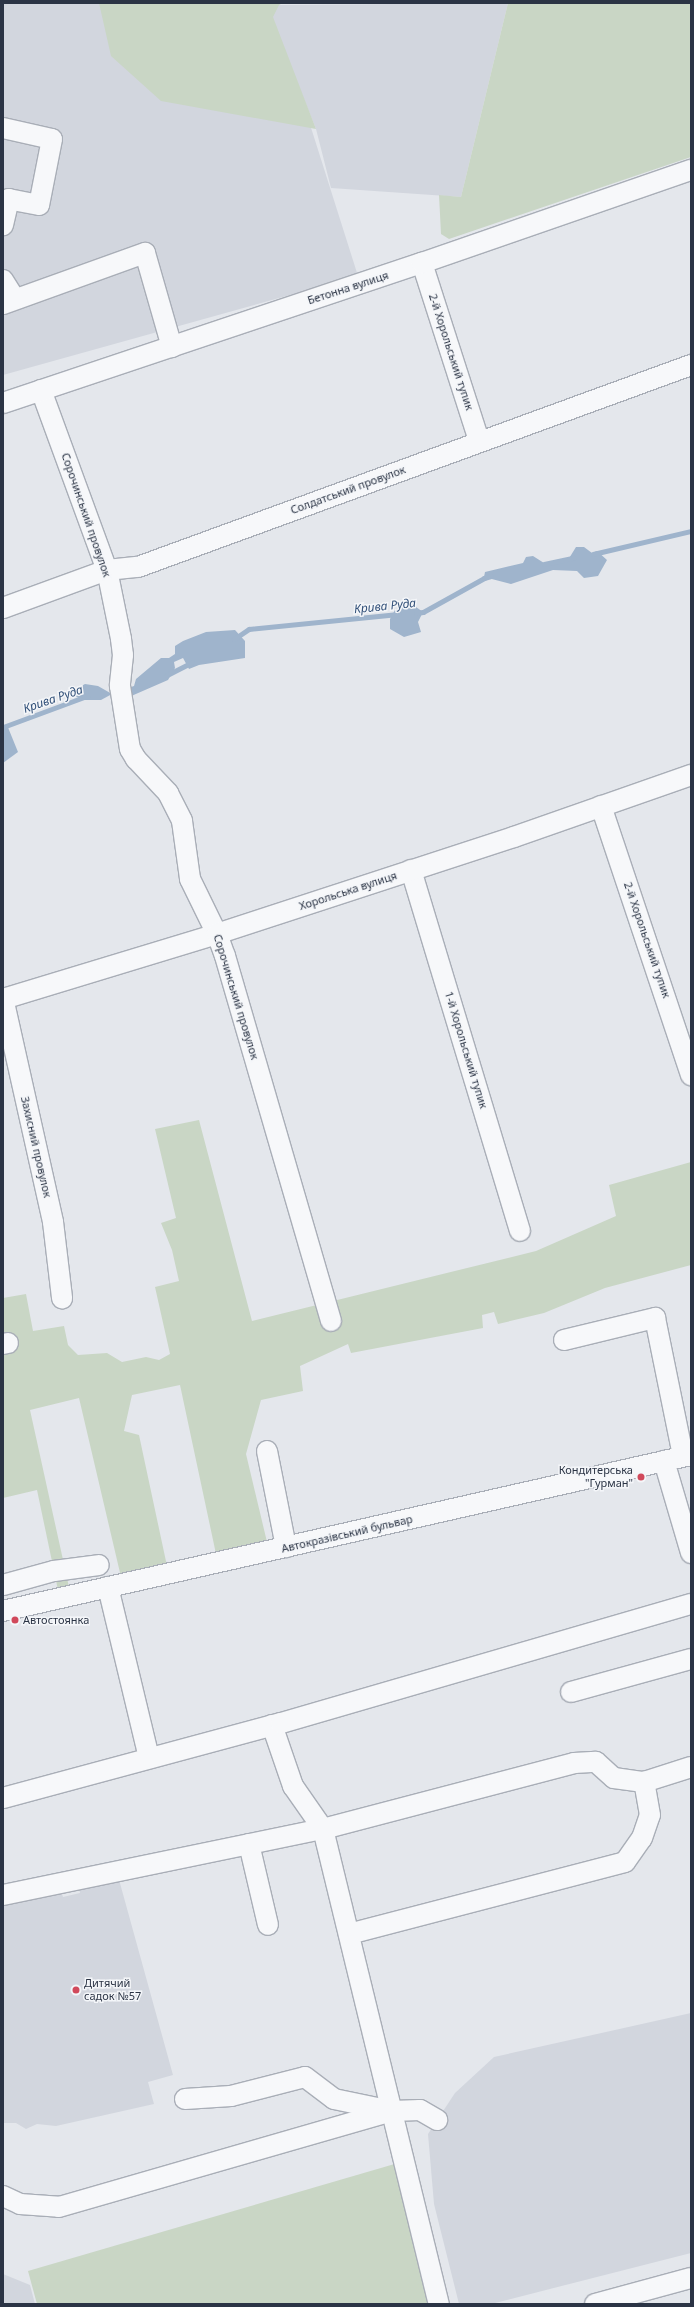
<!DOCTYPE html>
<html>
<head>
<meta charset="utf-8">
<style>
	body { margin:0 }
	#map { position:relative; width:694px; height:2307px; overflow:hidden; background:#e4e7ec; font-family:"Noto Sans",sans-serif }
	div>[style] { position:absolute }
	.built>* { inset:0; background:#d2d6de }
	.green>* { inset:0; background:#c9d6c5 }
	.water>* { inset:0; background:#9fb4cc }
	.stream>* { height:5px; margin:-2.5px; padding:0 2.5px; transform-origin:2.5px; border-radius:2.5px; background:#9fb4cc }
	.roads { filter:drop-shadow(1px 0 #a9aeb7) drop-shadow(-1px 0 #a9aeb7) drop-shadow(0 1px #a9aeb7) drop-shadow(0 -1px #a9aeb7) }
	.minor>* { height:20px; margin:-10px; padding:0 10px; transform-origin:10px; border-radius:10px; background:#f7f8fa }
	.dots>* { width:11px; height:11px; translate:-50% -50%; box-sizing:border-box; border:2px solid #f4f6f9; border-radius:50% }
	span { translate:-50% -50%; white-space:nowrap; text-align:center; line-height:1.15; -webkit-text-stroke:3px #f4f6f9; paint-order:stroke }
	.street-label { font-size:11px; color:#2b3445 }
	.poi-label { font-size:11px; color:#2b3445 }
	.right { translate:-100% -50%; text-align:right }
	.left { translate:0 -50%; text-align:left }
	.water-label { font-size:12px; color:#34527a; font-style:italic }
	.frame { position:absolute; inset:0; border:4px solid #2b3445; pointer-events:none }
</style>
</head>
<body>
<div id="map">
	<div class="built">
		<i style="clip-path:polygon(3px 3px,279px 5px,508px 3px,461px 197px,331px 188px,316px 129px,294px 74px,358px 276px,3px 375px)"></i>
		<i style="clip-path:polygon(118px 1876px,173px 2075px,148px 2082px,154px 2104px,56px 2126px,37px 2124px,26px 2129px,16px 2123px,3px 2123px,3px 1905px,61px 1891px,63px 1897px,80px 1893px,79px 1887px)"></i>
		<i style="clip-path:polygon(691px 2013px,691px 2253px,491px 2304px,459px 2304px,434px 2204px,428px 2134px,455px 2093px,494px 2057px)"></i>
		<i style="clip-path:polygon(3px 2274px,30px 2285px,35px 2304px,3px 2304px)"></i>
	</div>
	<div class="green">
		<i style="clip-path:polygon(99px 3px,283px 3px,279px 5px,273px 17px,316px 129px,161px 101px,111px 56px)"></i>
		<i style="clip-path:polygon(508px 3px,691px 3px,691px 157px,449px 239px,441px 234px,439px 195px,461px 197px)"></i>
		<i style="clip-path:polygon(199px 1120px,252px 1321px,536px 1251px,616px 1216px,609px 1185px,691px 1162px,691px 1265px,605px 1288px,544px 1313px,498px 1324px,494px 1312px,482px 1315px,483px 1328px,351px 1353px,348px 1344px,300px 1366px,303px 1391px,261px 1400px,246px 1454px,267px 1542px,216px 1554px,180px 1385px,132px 1395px,124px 1431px,139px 1435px,167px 1566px,121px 1577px,79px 1398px,30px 1410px,69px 1587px,58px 1590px,37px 1490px,3px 1498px,3px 1298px,26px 1294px,33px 1331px,64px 1326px,68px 1345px,78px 1355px,107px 1353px,122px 1362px,146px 1357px,159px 1360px,170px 1354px,155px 1287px,179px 1281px,172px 1250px,161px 1223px,176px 1218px,155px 1129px)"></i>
		<i style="clip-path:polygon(398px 2163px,430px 2304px,37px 2304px,28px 2271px)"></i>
	</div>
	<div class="water">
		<i style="clip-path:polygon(576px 547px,584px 547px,592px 553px,597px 551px,607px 560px,598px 576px,584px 578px,577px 571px,553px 570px,511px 584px,484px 577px,485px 572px,523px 563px,526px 557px,533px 556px,544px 563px,558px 563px,568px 560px)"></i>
		<i style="clip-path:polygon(406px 605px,416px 607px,423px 612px,418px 622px,421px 632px,404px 637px,390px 629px,390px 619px,395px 610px)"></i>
		<i style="clip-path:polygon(235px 630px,245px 641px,245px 658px,199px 665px,189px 669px,183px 658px,174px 662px,175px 668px,168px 680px,129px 697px,128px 688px,134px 686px,136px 679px,161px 658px,169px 658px,175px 654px,175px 646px,183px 641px,206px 632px)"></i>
		<i style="clip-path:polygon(85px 684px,98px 686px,112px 694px,101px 700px,83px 700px,75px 696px,76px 689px)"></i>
		<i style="clip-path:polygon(7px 725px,18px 752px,3px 763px,3px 727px)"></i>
	</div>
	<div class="stream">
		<i style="left:593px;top:554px;width:101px;rotate:-13.2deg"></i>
		<i style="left:544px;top:564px;width:30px;rotate:-12deg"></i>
		<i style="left:416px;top:613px;width:7px;rotate:-8deg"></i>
		<i style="left:423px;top:612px;width:70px;rotate:-29.1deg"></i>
		<i style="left:484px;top:578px;width:7px;rotate:-16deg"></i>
		<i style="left:234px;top:639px;width:18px;rotate:-34deg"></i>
		<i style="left:249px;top:629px;width:150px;rotate:-5.7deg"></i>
		<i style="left:167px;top:675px;width:28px;rotate:-27deg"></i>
		<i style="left:3px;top:727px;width:90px;rotate:-20.3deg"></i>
	</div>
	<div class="roads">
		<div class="minor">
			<i style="left:3px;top:128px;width:50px;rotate:12.7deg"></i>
			<i style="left:52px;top:139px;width:67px;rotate:101.1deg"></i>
			<i style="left:39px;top:205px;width:31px;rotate:-169deg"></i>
			<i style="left:9px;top:199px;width:27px;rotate:103deg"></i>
			<i style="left:422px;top:263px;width:187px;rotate:72.2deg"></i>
			<i style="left:3px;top:280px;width:22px;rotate:58deg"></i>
			<i style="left:3px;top:304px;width:151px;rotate:-19.8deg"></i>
			<i style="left:145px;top:253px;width:98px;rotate:74deg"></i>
			<i style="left:41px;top:390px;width:192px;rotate:69.9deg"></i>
			<i style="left:107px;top:570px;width:70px;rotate:78.5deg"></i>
			<i style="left:121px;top:639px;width:16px;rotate:83deg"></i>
			<i style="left:123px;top:655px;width:31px;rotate:96deg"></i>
			<i style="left:120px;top:686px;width:64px;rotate:81deg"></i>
			<i style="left:130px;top:749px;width:12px;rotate:59deg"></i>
			<i style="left:136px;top:759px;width:47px;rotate:46.7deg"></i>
			<i style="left:168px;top:793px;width:31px;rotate:63deg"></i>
			<i style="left:182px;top:821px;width:59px;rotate:82.1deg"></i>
			<i style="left:190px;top:879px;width:61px;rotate:63.9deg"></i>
			<i style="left:217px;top:934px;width:23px;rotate:70deg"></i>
			<i style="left:225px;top:956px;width:380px;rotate:73.8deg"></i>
			<i style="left:3px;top:403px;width:442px;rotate:-18.5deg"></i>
			<i style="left:422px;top:263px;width:285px;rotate:-19.1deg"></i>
			<i style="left:3px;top:608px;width:111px;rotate:-20.1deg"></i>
			<i style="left:107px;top:570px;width:31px;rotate:-6deg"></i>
			<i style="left:138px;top:567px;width:589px;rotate:-20.07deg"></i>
			<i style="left:601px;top:806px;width:284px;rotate:71.5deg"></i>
			<i style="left:411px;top:870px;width:377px;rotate:73.2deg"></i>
			<i style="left:3px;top:998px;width:230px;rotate:77.4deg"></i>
			<i style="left:53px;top:1222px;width:77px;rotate:83.2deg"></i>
			<i style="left:3px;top:999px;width:224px;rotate:-16.9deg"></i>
			<i style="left:217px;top:934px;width:312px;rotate:-18.1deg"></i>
			<i style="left:514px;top:837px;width:188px;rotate:-19.3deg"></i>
			<i style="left:564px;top:1340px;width:94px;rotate:-13.6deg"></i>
			<i style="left:655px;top:1318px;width:141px;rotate:78.5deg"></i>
			<i style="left:3px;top:1344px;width:5px;rotate:-11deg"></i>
			<i style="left:267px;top:1451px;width:98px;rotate:78.8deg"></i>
			<i style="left:664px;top:1461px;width:96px;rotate:73.6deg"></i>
			<i style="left:3px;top:1585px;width:53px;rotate:-15.4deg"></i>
			<i style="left:54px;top:1571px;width:45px;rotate:-7.6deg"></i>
			<i style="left:108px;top:1587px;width:176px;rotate:76.5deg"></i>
			<i style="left:3px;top:1611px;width:705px;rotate:-12.78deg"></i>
			<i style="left:571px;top:1692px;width:124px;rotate:-15.4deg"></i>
			<i style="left:272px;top:1725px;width:65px;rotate:71deg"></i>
			<i style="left:293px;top:1786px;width:52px;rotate:55.1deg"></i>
			<i style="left:323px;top:1829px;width:489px;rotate:76.3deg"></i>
			<i style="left:3px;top:1798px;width:288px;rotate:-15.1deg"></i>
			<i style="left:281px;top:1723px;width:427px;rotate:-16.2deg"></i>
			<i style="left:249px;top:1844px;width:83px;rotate:76.8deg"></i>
			<i style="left:3px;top:1895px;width:327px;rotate:-11.7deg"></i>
			<i style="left:323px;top:1829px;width:260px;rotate:-14.7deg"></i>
			<i style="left:574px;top:1763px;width:22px;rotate:-3deg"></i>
			<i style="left:596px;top:1762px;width:24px;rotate:42deg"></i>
			<i style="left:614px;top:1778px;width:30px;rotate:8deg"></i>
			<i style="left:644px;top:1782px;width:49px;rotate:-17.7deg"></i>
			<i style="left:349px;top:1934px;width:285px;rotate:-14.6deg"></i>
			<i style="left:625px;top:1862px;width:29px;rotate:-55deg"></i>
			<i style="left:642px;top:1838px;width:24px;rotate:-71deg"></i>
			<i style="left:650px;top:1815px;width:34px;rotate:-100deg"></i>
			<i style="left:185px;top:2099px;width:46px;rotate:-3.7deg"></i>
			<i style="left:231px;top:2096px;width:76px;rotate:-14.4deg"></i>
			<i style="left:305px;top:2077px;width:36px;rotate:37deg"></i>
			<i style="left:334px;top:2099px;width:59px;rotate:11.7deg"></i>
			<i style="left:392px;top:2111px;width:28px;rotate:-2deg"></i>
			<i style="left:420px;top:2110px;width:20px;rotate:30deg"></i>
			<i style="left:3px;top:2196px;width:19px;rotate:25deg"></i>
			<i style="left:20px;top:2204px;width:39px;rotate:4deg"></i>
			<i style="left:59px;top:2207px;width:347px;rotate:-16.1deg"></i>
			<i style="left:595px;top:2304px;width:99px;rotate:-15.2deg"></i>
		</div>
	</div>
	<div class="dots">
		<i style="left:641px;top:1477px;background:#d1495b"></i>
		<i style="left:15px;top:1620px;background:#d1495b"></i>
		<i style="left:76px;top:1990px;background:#d1495b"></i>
	</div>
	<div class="street-label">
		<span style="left:348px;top:288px;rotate:-18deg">Бетонна вулиця</span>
		<span style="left:451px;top:352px;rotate:72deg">2-й Хорольський тупик</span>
		<span style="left:348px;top:490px;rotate:-20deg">Солдатський провулок</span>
		<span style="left:86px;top:515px;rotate:71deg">Сорочинський провулок</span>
		<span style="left:348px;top:891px;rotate:-18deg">Хорольська вулиця</span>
		<span style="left:647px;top:940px;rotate:71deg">2-й Хорольський тупик</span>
		<span style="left:236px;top:997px;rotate:73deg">Сорочинський провулок</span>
		<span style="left:466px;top:1050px;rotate:73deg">1-й Хорольський тупик</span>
		<span style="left:36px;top:1147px;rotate:77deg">Захисний провулок</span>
		<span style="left:347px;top:1534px;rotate:-13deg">Автокразівський бульвар</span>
	</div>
	<div class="poi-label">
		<span class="right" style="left:633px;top:1477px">Кондитерська<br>"Гурман"</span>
		<span class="left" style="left:23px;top:1620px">Автостоянка</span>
		<span class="left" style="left:84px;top:1990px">Дитячий<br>садок №57</span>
	</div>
	<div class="water-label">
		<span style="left:385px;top:606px;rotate:-6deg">Крива Руда</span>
		<span style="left:53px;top:699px;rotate:-19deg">Крива Руда</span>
	</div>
	<div class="frame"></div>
</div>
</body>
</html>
